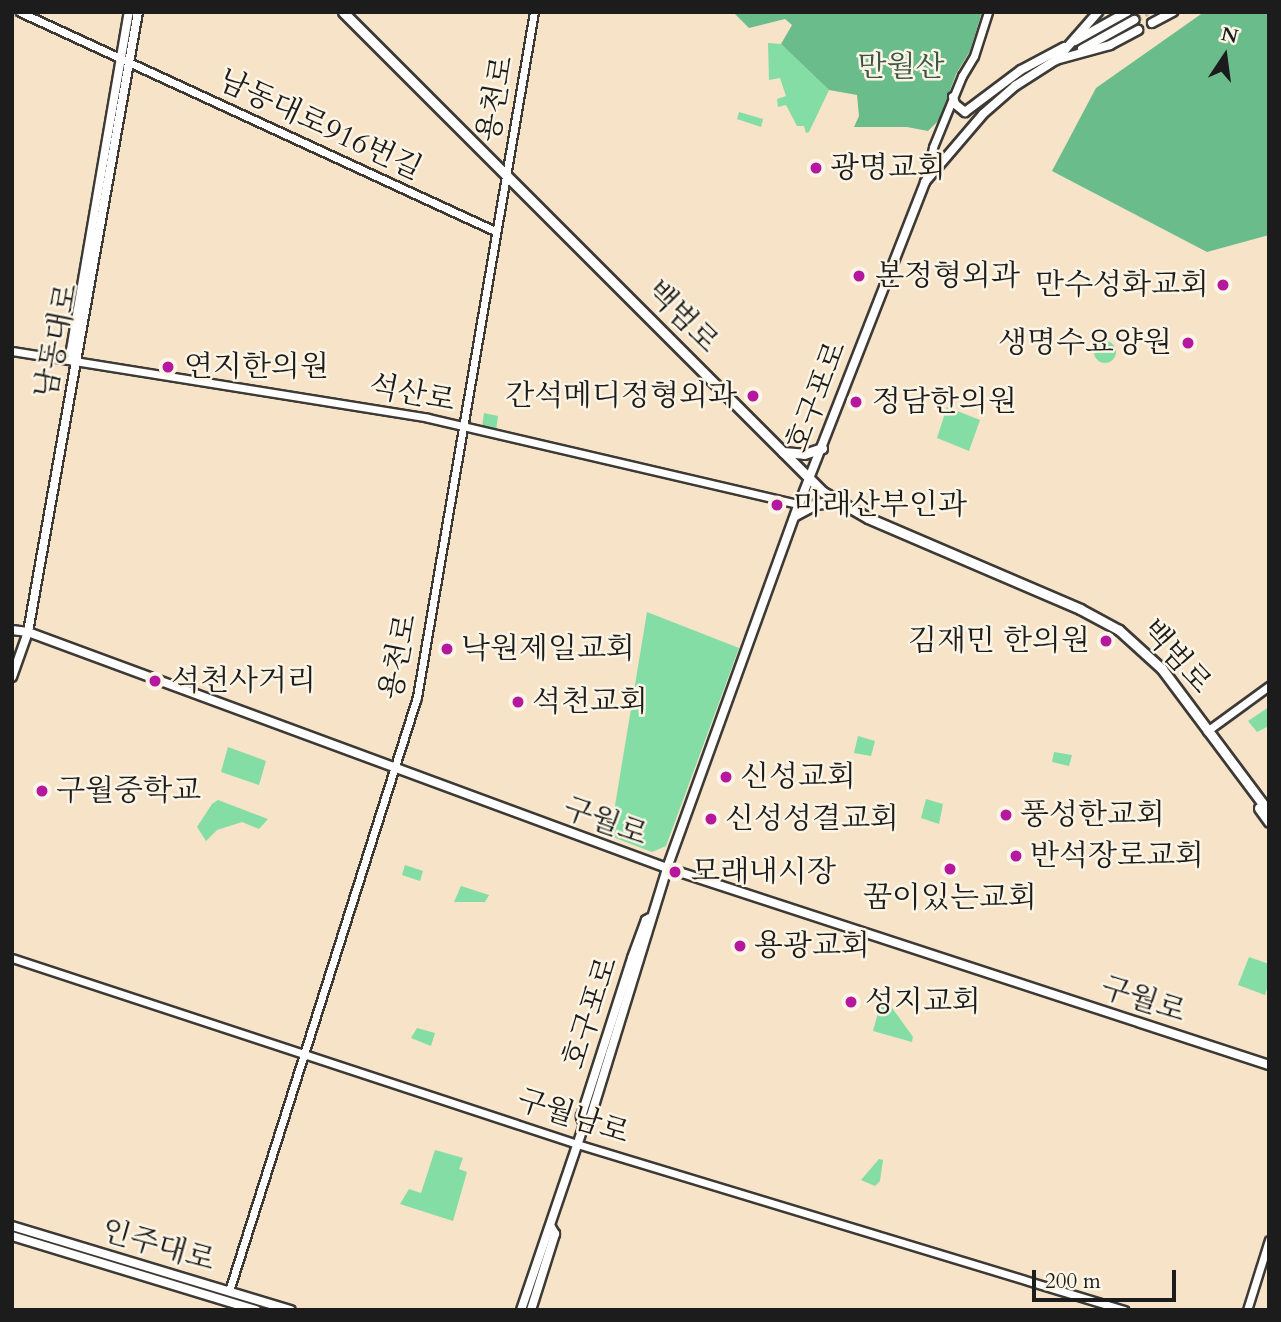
<!DOCTYPE html>
<html>
<head>
<meta charset="utf-8">
<style>
	body { margin:0 }
	#map { position:relative; width:1281px; height:1322px; overflow:hidden; background:#f6e3c8; font-family:Cardo,"Noto Serif KR",serif }
	div>[style] { position:absolute }
	.green>* { inset:0; background:#83dda4 }
	.round { border-radius:50% }
	.forest>* { inset:0; background:#6abc8a }
	.secondary-tunnel>* { height:8px; margin-top:-4px; transform-origin:0; background:repeating-linear-gradient(90deg,#cabba6 0 8px,transparent 0 12px) }
	.roads { filter:drop-shadow(2px 0 #3d3a36) drop-shadow(-2px 0 #3d3a36) drop-shadow(0 2px #3d3a36) drop-shadow(0 -2px #3d3a36) }
	.tertiary>* { height:7px; margin:-3.5px; padding:0 3.5px; transform-origin:3.5px; border-radius:3.5px; background:#fff }
	.secondary>* { height:8px; margin:-4px; padding:0 4px; transform-origin:4px; border-radius:4px; background:#fff }
	.primary>* { height:9px; margin:-4.5px; padding:0 4.5px; transform-origin:4.5px; border-radius:4.5px; background:#fff }
	.dots>* { width:19px; height:19px; translate:-50% -50%; box-sizing:border-box; border:4px solid #fcf5e5; border-radius:50% }
	span { translate:-50% -50%; white-space:nowrap; text-align:center; line-height:1.15; -webkit-text-stroke:5px #fcf5e5; paint-order:stroke }
	.park-label { font-size:30px; color:#3b5645 }
	.street-label { font-size:30px; color:#1c1c1c }
	.poi-label { font-size:30px; color:#1c1c1c }
	.left { translate:0 -50%; text-align:left }
	.right { translate:-100% -50%; text-align:right }
	.frame { position:absolute; inset:0; border:14px solid #1c1c1c; pointer-events:none }
	.north { position:absolute; left:1190px; top:21px; width:70px; height:70px; -webkit-text-stroke:5px #fcf5e5; paint-order:stroke; rotate:13deg; font-size:19px; font-weight:700; line-height:28px; text-align:center; color:#1c1c1c }
	.north::after { content:''; display:block; margin:auto; width:24px; height:32px; background:#1c1c1c; clip-path:polygon(50% 0,100% 100%,50% 72%,0 100%) }
	.scale { position:absolute; left:1032px; top:1270px; width:144px; height:32px; box-sizing:border-box; border:4px solid #1c1c1c; border-top:0; padding-left:9px; font-size:21px; line-height:24px; white-space:nowrap; color:#1c1c1c; -webkit-text-stroke:5px #fcf5e5; paint-order:stroke }
</style>
</head>
<body>
<div id="map">
	<div class="green">
		<i style="clip-path:polygon(768px 43px,781px 44px,829px 90px,809px 132px,806px 133px,804px 126px,797px 126px,786px 105px,778px 107px,777px 99px,786px 96px,780px 78px,769px 80px)"></i>
		<i style="clip-path:polygon(739px 112px,763px 119px,761px 127px,737px 119px)"></i>
		<i class="round" style="left:1094px;top:341px;width:22px;height:22px"></i>
		<i style="clip-path:polygon(947px 407px,980px 420px,969px 451px,937px 438px)"></i>
		<i style="clip-path:polygon(484px 413px,498px 416px,496px 431px,482px 427px)"></i>
		<i style="clip-path:polygon(647px 612px,739px 648px,666px 846px,652px 852px,610px 836px)"></i>
		<i style="clip-path:polygon(1269px 707px,1269px 726px,1257px 732px,1248px 721px)"></i>
		<i style="clip-path:polygon(858px 736px,875px 741px,871px 756px,854px 753px)"></i>
		<i style="clip-path:polygon(228px 747px,266px 761px,259px 785px,221px 772px)"></i>
		<i style="clip-path:polygon(1054px 752px,1072px 755px,1069px 766px,1052px 762px)"></i>
		<i style="clip-path:polygon(926px 799px,943px 804px,939px 824px,921px 818px)"></i>
		<i style="clip-path:polygon(218px 800px,268px 819px,259px 829px,242px 822px,217px 830px,206px 841px,197px 827px,212px 804px)"></i>
		<i style="clip-path:polygon(405px 865px,423px 871px,420px 881px,402px 875px)"></i>
		<i style="clip-path:polygon(461px 886px,489px 895px,485px 902px,454px 902px)"></i>
		<i style="clip-path:polygon(1249px 957px,1269px 964px,1269px 983px,1265px 995px,1238px 985px)"></i>
		<i style="clip-path:polygon(881px 1002px,890px 1005px,913px 1037px,912px 1042px,873px 1031px)"></i>
		<i style="clip-path:polygon(417px 1028px,435px 1033px,431px 1046px,411px 1038px)"></i>
		<i style="clip-path:polygon(435px 1150px,463px 1158px,459px 1169px,467px 1172px,453px 1221px,400px 1204px,409px 1189px,421px 1193px)"></i>
		<i style="clip-path:polygon(879px 1159px,883px 1160px,880px 1181px,875px 1186px,861px 1180px)"></i>
	</div>
	<div class="forest">
		<i style="clip-path:polygon(733px 12px,982px 12px,970px 51px,956px 74px,939px 120px,928px 131px,907px 127px,854px 127px,859px 116px,857px 95px,829px 90px,781px 44px,792px 25px,785px 19px,749px 28px)"></i>
		<i style="clip-path:polygon(1204px 12px,1269px 12px,1269px 235px,1207px 252px,1052px 171px,1096px 88px)"></i>
	</div>
	<div class="secondary-tunnel">
		<i style="left:1134px;top:20px;width:15px;rotate:-32deg"></i>
	</div>
	<div class="roads">
		<div class="tertiary">
			<i style="left:20px;top:12px;width:523px;rotate:24.75deg"></i>
			<i style="left:925px;top:182px;width:36px;rotate:-77deg"></i>
			<i style="left:933px;top:147px;width:77px;rotate:-67.8deg"></i>
			<i style="left:962px;top:76px;width:23px;rotate:-59deg"></i>
			<i style="left:974px;top:56px;width:46px;rotate:-72.3deg"></i>
			<i style="left:12px;top:351px;width:421px;rotate:9.1deg"></i>
			<i style="left:428px;top:418px;width:381px;rotate:13.1deg"></i>
			<i style="left:1207px;top:731px;width:77px;rotate:-36deg"></i>
			<i style="left:12px;top:958px;width:595px;rotate:18.22deg"></i>
			<i style="left:577px;top:1144px;width:572px;rotate:16.88deg"></i>
			<i style="left:229px;top:1291px;width:623px;rotate:-72.44deg"></i>
			<i style="left:417px;top:697px;width:695px;rotate:-80.31deg"></i>
			<i style="left:1247px;top:1310px;width:73px;rotate:-72.6deg"></i>
		</div>
		<div class="secondary">
			<i style="left:1152px;top:23px;width:24px;rotate:-28deg"></i>
			<i style="left:1075px;top:41px;width:60px;rotate:-29.1deg"></i>
			<i style="left:1082px;top:49px;width:60px;rotate:-29.1deg"></i>
			<i style="left:1056px;top:60px;width:56px;rotate:-15.5deg"></i>
			<i style="left:1110px;top:45px;width:32px;rotate:-28deg"></i>
			<i style="left:953px;top:97px;width:7px;rotate:74deg"></i>
			<i style="left:955px;top:104px;width:13px;rotate:39deg"></i>
			<i style="left:965px;top:112px;width:70px;rotate:-36.9deg"></i>
			<i style="left:1021px;top:70px;width:49px;rotate:-28.1deg"></i>
			<i style="left:74px;top:362px;width:12px;rotate:-104deg"></i>
			<i style="left:71px;top:350px;width:343px;rotate:-80.3deg"></i>
			<i style="left:12px;top:630px;width:16px;rotate:7deg"></i>
			<i style="left:28px;top:632px;width:681px;rotate:20.27deg"></i>
			<i style="left:667px;top:868px;width:633px;rotate:18.12deg"></i>
			<i style="left:12px;top:677px;width:48px;rotate:-70.4deg"></i>
			<i style="left:28px;top:632px;width:630px;rotate:-79.94deg"></i>
			<i style="left:584px;top:1125px;width:9px;rotate:-111deg"></i>
			<i style="left:581px;top:1117px;width:167px;rotate:-72.2deg"></i>
			<i style="left:632px;top:958px;width:40px;rotate:-69.8deg"></i>
			<i style="left:646px;top:920px;width:4px;rotate:-27deg"></i>
			<i style="left:12px;top:1226px;width:291px;rotate:16.8deg"></i>
			<i style="left:12px;top:1236px;width:255px;rotate:16.9deg"></i>
			<i style="left:521px;top:1310px;width:195px;rotate:-71.2deg"></i>
			<i style="left:584px;top:1125px;width:8px;rotate:-45deg"></i>
			<i style="left:590px;top:1119px;width:263px;rotate:-72.9deg"></i>
			<i style="left:667px;top:868px;width:387px;rotate:-70.1deg"></i>
			<i style="left:799px;top:504px;width:346px;rotate:-68.6deg"></i>
			<i style="left:925px;top:182px;width:89px;rotate:-49.5deg"></i>
			<i style="left:983px;top:114px;width:43px;rotate:-41.2deg"></i>
			<i style="left:1015px;top:86px;width:49px;rotate:-32.4deg"></i>
			<i style="left:1056px;top:60px;width:64px;rotate:-48.8deg"></i>
			<i style="left:531px;top:1310px;width:80px;rotate:-72.5deg"></i>
			<i style="left:555px;top:1234px;width:8px;rotate:-120deg"></i>
		</div>
		<div class="primary">
			<i style="left:343px;top:12px;width:679px;rotate:45deg"></i>
			<i style="left:823px;top:492px;width:52px;rotate:30deg"></i>
			<i style="left:868px;top:518px;width:231px;rotate:23.2deg"></i>
			<i style="left:1080px;top:609px;width:44px;rotate:28.3deg"></i>
			<i style="left:1119px;top:630px;width:58px;rotate:42.2deg"></i>
			<i style="left:1162px;top:669px;width:179px;rotate:53.2deg"></i>
			<i style="left:783px;top:452px;width:21px;rotate:5deg"></i>
			<i style="left:804px;top:454px;width:19px;rotate:-18deg"></i>
			<i style="left:795px;top:515px;width:24px;rotate:-28deg"></i>
			<i style="left:816px;top:504px;width:22px;rotate:-8deg"></i>
			<i style="left:1259px;top:808px;width:17px;rotate:54deg"></i>
		</div>
	</div>
	<div class="dots">
		<i style="left:816px;top:168px;background:#b5179e"></i>
		<i style="left:859px;top:276px;background:#b5179e"></i>
		<i style="left:1223px;top:285px;background:#b5179e"></i>
		<i style="left:1188px;top:343px;background:#b5179e"></i>
		<i style="left:168px;top:367px;background:#b5179e"></i>
		<i style="left:753px;top:396px;background:#b5179e"></i>
		<i style="left:856px;top:402px;background:#b5179e"></i>
		<i style="left:777px;top:505px;background:#b5179e"></i>
		<i style="left:1106px;top:641px;background:#b5179e"></i>
		<i style="left:447px;top:649px;background:#b5179e"></i>
		<i style="left:155px;top:681px;background:#b5179e"></i>
		<i style="left:518px;top:702px;background:#b5179e"></i>
		<i style="left:726px;top:777px;background:#b5179e"></i>
		<i style="left:42px;top:791px;background:#b5179e"></i>
		<i style="left:1006px;top:815px;background:#b5179e"></i>
		<i style="left:711px;top:819px;background:#b5179e"></i>
		<i style="left:1016px;top:856px;background:#b5179e"></i>
		<i style="left:950px;top:869px;background:#b5179e"></i>
		<i style="left:675px;top:872px;background:#b5179e"></i>
		<i style="left:740px;top:946px;background:#b5179e"></i>
		<i style="left:851px;top:1002px;background:#b5179e"></i>
	</div>
	<div class="park-label">
		<span style="left:901px;top:67px">만월산</span>
	</div>
	<div class="street-label">
		<span style="left:496px;top:99px;rotate:-80deg">용천로</span>
		<span style="left:320px;top:125px;rotate:25deg">남동대로916번길</span>
		<span style="left:682px;top:317px;rotate:45deg">백범로</span>
		<span style="left:57px;top:341px;rotate:-79deg">남동대로</span>
		<span style="left:412px;top:394px;rotate:11deg">석산로</span>
		<span style="left:817px;top:397px;rotate:-69deg">호구포로</span>
		<span style="left:399px;top:657px;rotate:-79deg">용천로</span>
		<span style="left:1176px;top:657px;rotate:48deg">백범로</span>
		<span style="left:605px;top:822px;rotate:20deg">구월로</span>
		<span style="left:1143px;top:1000px;rotate:18deg">구월로</span>
		<span style="left:591px;top:1013px;rotate:-72deg">호구포로</span>
		<span style="left:573px;top:1117px;rotate:18deg">구월남로</span>
		<span style="left:158px;top:1246px;rotate:16deg">인주대로</span>
	</div>
	<div class="poi-label">
		<span class="left" style="left:830px;top:168px">광명교회</span>
		<span class="left" style="left:875px;top:276px">본정형외과</span>
		<span class="right" style="left:1209px;top:285px">만수성화교회</span>
		<span class="right" style="left:1172px;top:343px">생명수요양원</span>
		<span class="left" style="left:184px;top:367px">연지한의원</span>
		<span class="right" style="left:737px;top:396px">간석메디정형외과</span>
		<span class="left" style="left:872px;top:402px">정담한의원</span>
		<span class="left" style="left:793px;top:505px">미래산부인과</span>
		<span class="right" style="left:1090px;top:641px">김재민 한의원</span>
		<span class="left" style="left:461px;top:649px">낙원제일교회</span>
		<span class="left" style="left:171px;top:681px">석천사거리</span>
		<span class="left" style="left:532px;top:702px">석천교회</span>
		<span class="left" style="left:740px;top:777px">신성교회</span>
		<span class="left" style="left:56px;top:791px">구월중학교</span>
		<span class="left" style="left:1020px;top:815px">풍성한교회</span>
		<span class="left" style="left:725px;top:819px">신성성결교회</span>
		<span class="left" style="left:1030px;top:856px">반석장로교회</span>
		<span class="left" style="left:691px;top:872px">모래내시장</span>
		<span style="left:950px;top:898px">꿈이있는교회</span>
		<span class="left" style="left:754px;top:946px">용광교회</span>
		<span class="left" style="left:865px;top:1002px">성지교회</span>
	</div>
	<div class="frame"></div>
	<div class="north">N</div>
	<div class="scale">200 m</div>
</div>
</body>
</html>
